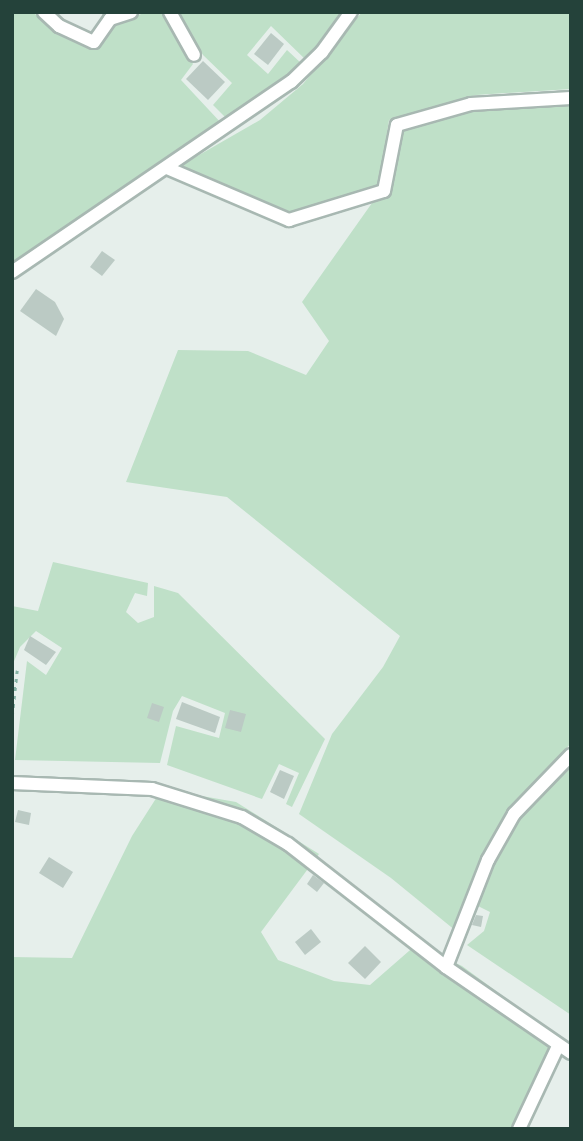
<!DOCTYPE html>
<html>
<head>
<meta charset="utf-8">
<style>
	body { margin:0 }
	#map { position:relative; width:583px; height:1141px; overflow:hidden; background:#e6efeb; font-family:"Space Grotesk",sans-serif }
	div>[style] { position:absolute }
	.green>* { inset:0; background:#bfe0c8 }
	.building>* { inset:0; background:#bbcac4 }
	.path>* { height:2.5px; margin-top:-1.25px; transform-origin:0; background:repeating-linear-gradient(90deg,#86b3a5 0 3.5px,transparent 0 8.5px) }
	.roads { filter:drop-shadow(2px 0 #a8b8b2) drop-shadow(-2px 0 #a8b8b2) drop-shadow(0 2px #a8b8b2) drop-shadow(0 -2px #a8b8b2) }
	.minor>* { height:12px; margin:-6px; padding:0 6px; transform-origin:6px; border-radius:6px; background:#fff }
	span { translate:-50% -50%; white-space:nowrap; text-align:center; line-height:1.15; -webkit-text-stroke:5px #f7fbf9; paint-order:stroke }
	.frame { position:absolute; inset:0; border:14px solid #24423a; pointer-events:none }
</style>
</head>
<body>
<div id="map">
	<div class="green">
		<i style="clip-path:polygon(12px 12px,33px 12px,56px 34px,99px 45px,113px 24px,147px 12px,163px 12px,193px 64px,181px 80px,223px 125px,12px 265px)"></i>
		<i style="clip-path:polygon(176px 12px,341px 12px,307px 61px,271px 26px,247px 55px,268px 74px,287px 50px,302px 64px,229px 121px,213px 105px,232px 83px,203px 55px)"></i>
		<i style="clip-path:polygon(362px 12px,571px 12px,571px 89px,476px 95px,389px 120px,379px 185px,289px 212px,180px 166px,260px 120px,303px 84px)"></i>
		<i style="clip-path:polygon(550px 105px,571px 106px,571px 743px,511px 813px,474px 891px,460px 908px,456px 931px,391px 878px,299px 814px,332px 734px,383px 667px,400px 636px,227px 497px,126px 482px,178px 350px,248px 351px,306px 375px,329px 341px,302px 302px,372px 203px,392px 190px,402px 130px,475px 111px)"></i>
		<i style="clip-path:polygon(53px 562px,148px 583px,147px 596px,135px 593px,126px 612px,138px 623px,154px 617px,154px 586px,178px 593px,325px 739px,292px 807px,286px 804px,299px 773px,279px 764px,262px 799px,167px 765px,176px 726px,219px 738px,225px 713px,182px 696px,173px 711px,160px 763px,15px 760px,27px 661px,46px 675px,62px 648px,36px 631px,20px 647px,12px 666px,12px 606px,38px 611px)"></i>
		<i style="clip-path:polygon(571px 764px,571px 1015px,467px 945px,484px 931px,490px 912px,476px 905px,490px 862px,515px 815px)"></i>
		<i style="clip-path:polygon(162px 789px,236px 802px,319px 854px,261px 932px,278px 960px,334px 981px,370px 985px,417px 944px,462px 966px,557px 1036px,510px 1129px,12px 1129px,12px 957px,72px 958px,132px 836px)"></i>
	</div>
	<div class="building">
		<i style="clip-path:polygon(271px 33px,284px 44px,268px 65px,254px 54px)"></i>
		<i style="clip-path:polygon(203px 61px,225px 82px,208px 100px,186px 79px)"></i>
		<i style="clip-path:polygon(102px 251px,115px 260px,102px 276px,90px 267px)"></i>
		<i style="clip-path:polygon(36px 289px,55px 302px,64px 319px,56px 336px,20px 311px)"></i>
		<i style="clip-path:polygon(30px 636px,56px 652px,46px 665px,24px 650px)"></i>
		<i style="clip-path:polygon(182px 702px,220px 717px,215px 733px,176px 719px)"></i>
		<i style="clip-path:polygon(152px 703px,164px 707px,159px 722px,147px 718px)"></i>
		<i style="clip-path:polygon(230px 710px,246px 714px,241px 732px,225px 728px)"></i>
		<i style="clip-path:polygon(280px 770px,294px 776px,284px 799px,270px 792px)"></i>
		<i style="clip-path:polygon(18px 810px,31px 813px,29px 825px,15px 822px)"></i>
		<i style="clip-path:polygon(49px 857px,73px 872px,63px 888px,39px 873px)"></i>
		<i style="clip-path:polygon(313px 875px,324px 883px,317px 892px,307px 884px)"></i>
		<i style="clip-path:polygon(476px 915px,483px 916px,481px 927px,472px 925px)"></i>
		<i style="clip-path:polygon(311px 929px,321px 942px,305px 955px,295px 942px)"></i>
		<i style="clip-path:polygon(365px 946px,381px 962px,365px 979px,348px 963px)"></i>
	</div>
	<div class="path">
		<i style="left:12px;top:716px;width:46px;rotate:-83.8deg"></i>
	</div>
	<div class="roads">
		<div class="minor">
			<i style="left:44px;top:12px;width:21px;rotate:43deg"></i>
			<i style="left:59px;top:26px;width:38px;rotate:25deg"></i>
			<i style="left:94px;top:42px;width:28px;rotate:-55deg"></i>
			<i style="left:110px;top:19px;width:22px;rotate:-18deg"></i>
			<i style="left:170px;top:12px;width:49px;rotate:60.8deg"></i>
			<i style="left:167px;top:168px;width:133px;rotate:23.1deg"></i>
			<i style="left:289px;top:220px;width:99px;rotate:-17deg"></i>
			<i style="left:384px;top:191px;width:67px;rotate:-78.9deg"></i>
			<i style="left:397px;top:125px;width:77px;rotate:-15.8deg"></i>
			<i style="left:471px;top:104px;width:100px;rotate:-3.4deg"></i>
			<i style="left:12px;top:272px;width:338px;rotate:-34.3deg"></i>
			<i style="left:291px;top:82px;width:43px;rotate:-44.1deg"></i>
			<i style="left:322px;top:52px;width:49px;rotate:-54.1deg"></i>
			<i style="left:12px;top:783px;width:140px;rotate:2.5deg"></i>
			<i style="left:152px;top:789px;width:94px;rotate:17.3deg"></i>
			<i style="left:242px;top:817px;width:53px;rotate:30.4deg"></i>
			<i style="left:288px;top:844px;width:200px;rotate:37.9deg"></i>
			<i style="left:446px;top:967px;width:152px;rotate:34.5deg"></i>
			<i style="left:446px;top:967px;width:115px;rotate:-68.6deg"></i>
			<i style="left:488px;top:860px;width:53px;rotate:-60.5deg"></i>
			<i style="left:514px;top:814px;width:82px;rotate:-46deg"></i>
			<i style="left:519px;top:1129px;width:92px;rotate:-64.8deg"></i>
		</div>
	</div>
	<div class="frame"></div>
</div>
</body>
</html>
